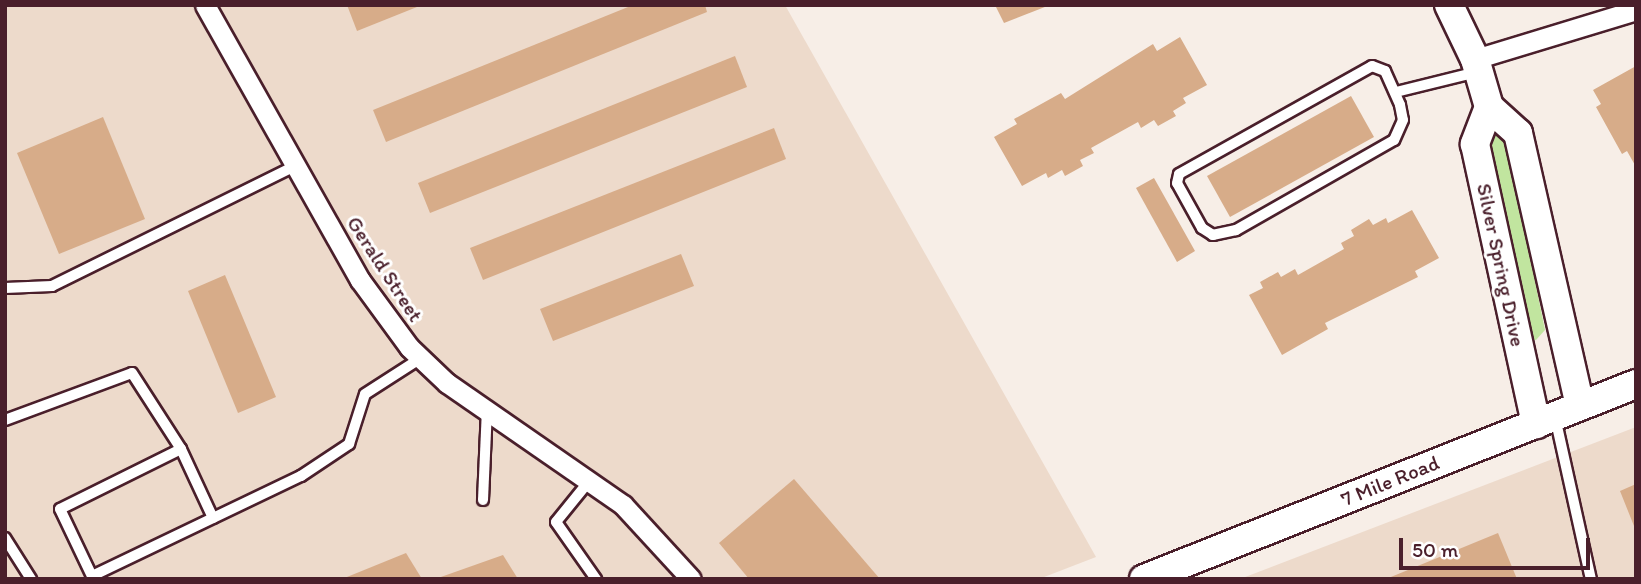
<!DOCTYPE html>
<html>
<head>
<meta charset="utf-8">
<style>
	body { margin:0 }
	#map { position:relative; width:1641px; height:584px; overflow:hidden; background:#f7eee7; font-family:Itim,sans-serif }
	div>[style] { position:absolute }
	.built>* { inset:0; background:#eddacb }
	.green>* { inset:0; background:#c1e59f }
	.building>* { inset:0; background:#d7ac89 }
	.roads { filter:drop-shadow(2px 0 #4a1f2b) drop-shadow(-2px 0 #4a1f2b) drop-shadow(0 2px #4a1f2b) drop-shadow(0 -2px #4a1f2b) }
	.lane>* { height:10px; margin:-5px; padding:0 5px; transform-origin:5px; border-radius:5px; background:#fff }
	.street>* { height:19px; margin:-9.5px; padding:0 9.5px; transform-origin:9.5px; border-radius:9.5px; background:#fff }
	.secondary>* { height:28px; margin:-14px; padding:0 14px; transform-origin:14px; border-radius:14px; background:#fff }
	span { translate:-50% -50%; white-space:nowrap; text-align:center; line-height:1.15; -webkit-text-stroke:6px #fff; paint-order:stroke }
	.street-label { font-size:21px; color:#4a1f2b }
	.frame { position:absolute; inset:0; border:7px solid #4a1f2b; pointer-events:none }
	.scale { position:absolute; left:1399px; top:538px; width:191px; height:32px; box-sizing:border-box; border:4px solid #4a1f2b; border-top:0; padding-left:9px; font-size:21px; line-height:24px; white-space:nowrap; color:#4a1f2b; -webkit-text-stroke:5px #fff; paint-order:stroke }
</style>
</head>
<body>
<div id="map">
	<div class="built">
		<i style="clip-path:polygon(5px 5px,785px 5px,1096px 557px,1039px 579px,5px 579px)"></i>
		<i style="clip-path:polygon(1636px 427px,1636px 579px,1240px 579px)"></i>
	</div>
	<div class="green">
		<i style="clip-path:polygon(1494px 133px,1506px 139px,1545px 330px,1536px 340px,1530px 339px,1486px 144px)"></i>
	</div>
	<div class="building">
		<i style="clip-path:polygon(347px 5px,422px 5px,357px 31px)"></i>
		<i style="clip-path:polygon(633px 5px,705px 5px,707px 12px,386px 142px,373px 110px)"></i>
		<i style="clip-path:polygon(995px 5px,1050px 5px,1004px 23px)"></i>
		<i style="clip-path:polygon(1180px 37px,1207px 85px,1183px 98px,1186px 103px,1173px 111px,1176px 116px,1158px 126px,1154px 120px,1141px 128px,1138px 122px,1091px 148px,1094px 153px,1080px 160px,1083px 166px,1065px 176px,1062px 170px,1048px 178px,1046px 173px,1022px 186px,994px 137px,1017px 124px,1014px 119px,1061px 93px,1065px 99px,1153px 44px,1157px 51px)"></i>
		<i style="clip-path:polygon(735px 56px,747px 87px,430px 213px,418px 183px)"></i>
		<i style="clip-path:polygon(1636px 66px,1636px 167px,1627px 151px,1622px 154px,1596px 107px,1601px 104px,1593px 90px)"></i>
		<i style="clip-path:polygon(1351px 96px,1374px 137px,1230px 217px,1207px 176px)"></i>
		<i style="clip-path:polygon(103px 117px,145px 219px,59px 254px,17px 153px)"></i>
		<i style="clip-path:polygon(774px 128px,786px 159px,483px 280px,470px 248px)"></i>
		<i style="clip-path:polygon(1154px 178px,1195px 251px,1177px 262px,1136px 188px)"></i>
		<i style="clip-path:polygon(1412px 210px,1439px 258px,1415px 271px,1418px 277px,1325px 323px,1328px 329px,1282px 355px,1249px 295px,1263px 288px,1260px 282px,1278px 272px,1281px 277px,1295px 269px,1298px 275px,1344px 249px,1341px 243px,1354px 236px,1351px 230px,1369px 219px,1373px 225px,1386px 218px,1388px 223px)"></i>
		<i style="clip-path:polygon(681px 254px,694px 286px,553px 341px,540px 309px)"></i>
		<i style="clip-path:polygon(225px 275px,276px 397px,238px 413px,188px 291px)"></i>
		<i style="clip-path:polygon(794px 479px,880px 579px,749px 579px,719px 543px)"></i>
		<i style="clip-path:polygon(1636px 484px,1636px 531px,1620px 491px)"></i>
		<i style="clip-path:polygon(1498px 533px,1517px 579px,1386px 579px)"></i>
		<i style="clip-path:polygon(406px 553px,422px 579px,342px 579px)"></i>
		<i style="clip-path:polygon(503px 555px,518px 579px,438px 579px,438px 578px)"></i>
	</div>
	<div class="roads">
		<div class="lane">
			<i style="left:1372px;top:66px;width:14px;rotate:21deg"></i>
			<i style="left:1385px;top:71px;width:37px;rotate:66deg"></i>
			<i style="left:1400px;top:105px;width:15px;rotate:79deg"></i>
			<i style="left:1403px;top:120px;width:22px;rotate:114deg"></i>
			<i style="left:1394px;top:140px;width:182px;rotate:150.3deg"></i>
			<i style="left:1236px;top:230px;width:24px;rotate:168deg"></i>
			<i style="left:1213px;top:235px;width:13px;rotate:-148deg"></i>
			<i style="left:1202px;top:228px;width:51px;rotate:-119.1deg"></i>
			<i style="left:1177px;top:183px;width:9px;rotate:-77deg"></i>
			<i style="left:1179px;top:174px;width:221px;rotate:-29.2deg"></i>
			<i style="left:1396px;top:92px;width:83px;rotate:-13.9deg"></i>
			<i style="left:5px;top:288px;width:47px;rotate:-2.4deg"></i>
			<i style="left:52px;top:286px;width:271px;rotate:-26.3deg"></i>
			<i style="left:1555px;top:417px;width:166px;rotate:77.5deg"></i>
			<i style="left:5px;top:420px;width:135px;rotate:-20.3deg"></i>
			<i style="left:132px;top:373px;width:90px;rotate:57.2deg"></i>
			<i style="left:590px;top:480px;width:54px;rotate:129deg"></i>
			<i style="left:556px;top:522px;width:70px;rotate:54.9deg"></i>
			<i style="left:483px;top:500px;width:90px;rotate:-87.5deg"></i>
			<i style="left:213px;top:518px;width:76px;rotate:-114.9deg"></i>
			<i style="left:181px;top:449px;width:135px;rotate:153.6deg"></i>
			<i style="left:60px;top:509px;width:74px;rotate:64.5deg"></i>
			<i style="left:92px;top:576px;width:232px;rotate:-25.6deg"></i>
			<i style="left:301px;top:476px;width:58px;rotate:-33.7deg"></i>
			<i style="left:349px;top:444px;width:52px;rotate:-72.3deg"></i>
			<i style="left:365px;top:394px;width:67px;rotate:-32.7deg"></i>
			<i style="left:5px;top:538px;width:49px;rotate:57.6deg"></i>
		</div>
		<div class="street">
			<i style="left:205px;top:5px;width:316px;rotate:60.6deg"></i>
			<i style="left:360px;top:280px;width:83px;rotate:53.8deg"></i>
			<i style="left:409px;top:347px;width:52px;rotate:43.5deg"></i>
			<i style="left:447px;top:383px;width:214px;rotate:34.7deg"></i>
			<i style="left:623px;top:505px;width:100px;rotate:47.4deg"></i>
			<i style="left:1475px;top:59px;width:168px;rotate:-16.9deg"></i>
		</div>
		<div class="secondary">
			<i style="left:1449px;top:5px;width:60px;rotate:64.3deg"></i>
			<i style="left:1475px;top:59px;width:50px;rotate:73.7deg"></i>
			<i style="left:1489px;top:107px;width:39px;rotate:42deg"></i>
			<i style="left:1518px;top:133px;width:280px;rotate:77.2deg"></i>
			<i style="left:1489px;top:107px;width:40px;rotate:111deg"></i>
			<i style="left:1475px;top:144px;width:287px;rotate:77.7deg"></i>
			<i style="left:1144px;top:579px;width:529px;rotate:-21.62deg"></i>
		</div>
	</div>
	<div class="street-label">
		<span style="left:1501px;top:265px;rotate:78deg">Silver Spring Drive</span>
		<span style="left:385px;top:269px;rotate:57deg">Gerald Street</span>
		<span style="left:1390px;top:481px;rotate:-22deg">7 Mile Road</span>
	</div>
	<div class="frame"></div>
	<div class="scale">50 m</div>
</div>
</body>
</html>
